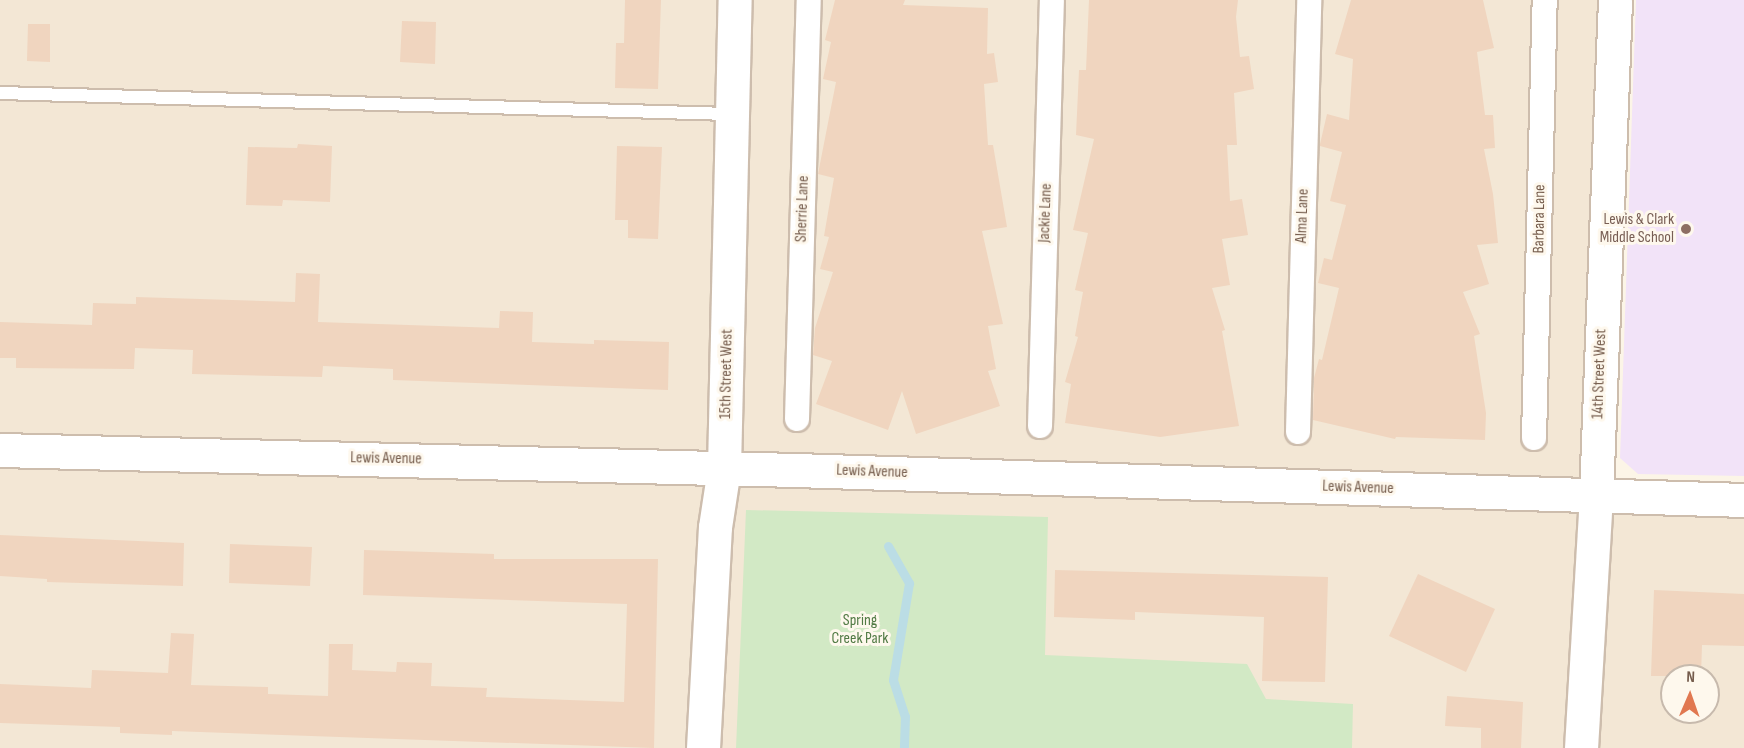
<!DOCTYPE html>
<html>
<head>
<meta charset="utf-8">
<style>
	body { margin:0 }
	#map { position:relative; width:1744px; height:748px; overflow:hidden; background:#fcf5e7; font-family:"Sofia Sans Condensed",sans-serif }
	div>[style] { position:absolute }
	.residential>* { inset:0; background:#f3e7d5 }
	.education>* { inset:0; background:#f2e3f8 }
	.green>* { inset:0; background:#d2e9c5 }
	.stream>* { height:9px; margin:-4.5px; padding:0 4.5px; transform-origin:4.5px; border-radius:4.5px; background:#bbdde5 }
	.building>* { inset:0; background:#f0d5bf }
	.roads { filter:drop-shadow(2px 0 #cdbdad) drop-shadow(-2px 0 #cdbdad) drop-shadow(0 2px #cdbdad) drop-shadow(0 -2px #cdbdad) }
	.lane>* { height:12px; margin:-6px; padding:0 6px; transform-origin:6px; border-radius:6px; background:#fff }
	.street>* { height:24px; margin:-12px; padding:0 12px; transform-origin:12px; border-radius:12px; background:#fff }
	.secondary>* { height:33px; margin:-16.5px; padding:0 16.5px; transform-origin:16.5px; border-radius:16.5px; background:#fff }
	.dots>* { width:16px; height:16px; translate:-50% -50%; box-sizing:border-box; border:3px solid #fef8ed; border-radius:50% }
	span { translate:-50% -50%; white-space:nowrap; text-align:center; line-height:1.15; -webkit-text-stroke:6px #fef8ed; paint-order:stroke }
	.street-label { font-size:16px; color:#755c4c }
	.education-label { font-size:16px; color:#785e54 }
	.right { translate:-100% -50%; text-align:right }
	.park-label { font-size:16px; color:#517a44 }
	.north { position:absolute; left:1660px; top:664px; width:60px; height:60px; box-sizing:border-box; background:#fef8ed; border:2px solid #c7baad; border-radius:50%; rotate:2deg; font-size:16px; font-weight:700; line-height:24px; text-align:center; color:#755c4c }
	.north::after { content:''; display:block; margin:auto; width:21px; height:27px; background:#e17850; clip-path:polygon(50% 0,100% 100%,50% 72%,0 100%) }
</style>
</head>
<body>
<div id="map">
	<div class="residential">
		<i style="clip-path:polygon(evenodd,0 0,1615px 0,1596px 495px,1744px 500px,1744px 748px,0 748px,0 0,1672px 676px,1708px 676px,1708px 712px,1672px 712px,1672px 676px)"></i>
	</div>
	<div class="education">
		<i style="clip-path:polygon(1636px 0,1744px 0,1744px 476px,1638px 474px,1620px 458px)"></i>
	</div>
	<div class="green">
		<i style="clip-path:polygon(746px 510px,1048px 517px,1045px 655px,1247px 664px,1266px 699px,1353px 704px,1352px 748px,736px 748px)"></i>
	</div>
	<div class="stream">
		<i style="left:888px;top:546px;width:43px;rotate:60.4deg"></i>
		<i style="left:909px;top:583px;width:98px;rotate:99.4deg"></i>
		<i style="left:893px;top:680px;width:38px;rotate:72deg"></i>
		<i style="left:905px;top:716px;width:32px;rotate:92deg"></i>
	</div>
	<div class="building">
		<i style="clip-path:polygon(625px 0,661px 0,658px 89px,615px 88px,616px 43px,624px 43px)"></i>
		<i style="clip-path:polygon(835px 0,905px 0,903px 5px,988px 8px,987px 54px,994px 53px,998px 82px,984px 84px,988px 145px,993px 145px,1007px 227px,982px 231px,1003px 324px,988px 326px,996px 369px,988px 371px,1000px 406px,916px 434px,902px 391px,888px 430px,816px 404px,832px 361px,813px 355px,815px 328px,833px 272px,820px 269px,829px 237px,824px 236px,834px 178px,818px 174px,836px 82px,823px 79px,831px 42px,825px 40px)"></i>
		<i style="clip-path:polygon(1089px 0,1238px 0,1236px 17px,1240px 57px,1249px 56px,1254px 89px,1234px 93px,1237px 145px,1227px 145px,1230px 201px,1242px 199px,1248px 235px,1222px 239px,1230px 285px,1212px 288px,1225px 330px,1222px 331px,1239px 426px,1160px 437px,1065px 423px,1071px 384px,1065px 382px,1078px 337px,1075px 336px,1083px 292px,1075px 290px,1088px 233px,1073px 230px,1094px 139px,1076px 135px,1079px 70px,1086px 70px)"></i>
		<i style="clip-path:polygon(1351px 0,1483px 0,1494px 48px,1477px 52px,1485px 115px,1493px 115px,1495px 148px,1484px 149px,1493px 194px,1498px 243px,1477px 245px,1489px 284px,1463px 292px,1480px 334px,1474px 336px,1486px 413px,1485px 440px,1396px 437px,1395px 439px,1313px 420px,1314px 378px,1319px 359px,1322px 360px,1339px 288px,1318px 283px,1324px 258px,1332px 260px,1346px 205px,1330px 201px,1342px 152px,1320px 146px,1320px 144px,1327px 114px,1349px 120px,1353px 59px,1335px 54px)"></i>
		<i style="clip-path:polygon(402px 21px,436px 22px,435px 64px,400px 62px)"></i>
		<i style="clip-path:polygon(28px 24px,50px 24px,50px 62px,27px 61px)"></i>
		<i style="clip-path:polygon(298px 144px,332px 146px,330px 202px,283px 200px,282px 206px,246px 205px,248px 147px,297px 148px)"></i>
		<i style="clip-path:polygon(617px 146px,662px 147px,658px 239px,628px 238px,628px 220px,615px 220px)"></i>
		<i style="clip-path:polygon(296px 273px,320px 274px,318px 322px,499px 328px,500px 311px,533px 312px,532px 342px,594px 344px,594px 340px,669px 342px,668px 390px,393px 380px,393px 369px,323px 366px,322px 377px,192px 374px,193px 350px,135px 348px,134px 369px,16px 368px,16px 358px,0 358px,0 322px,92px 325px,93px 303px,136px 304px,136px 297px,295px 302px)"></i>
		<i style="clip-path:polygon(0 535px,184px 543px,183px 586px,47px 582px,47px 579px,0 576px)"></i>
		<i style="clip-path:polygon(230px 544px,312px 547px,310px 586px,229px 583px)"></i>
		<i style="clip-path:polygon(364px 550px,494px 554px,494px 559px,658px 559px,654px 748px,172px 731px,172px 735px,120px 733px,120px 727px,0 723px,0 684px,91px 688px,92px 670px,168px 673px,171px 633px,194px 634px,191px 685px,268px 687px,268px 694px,328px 696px,329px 644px,353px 644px,352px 670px,396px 672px,397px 662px,432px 663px,431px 686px,487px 688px,486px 697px,624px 702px,627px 604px,363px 595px)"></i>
		<i style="clip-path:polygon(1055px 570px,1328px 577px,1325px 682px,1262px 681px,1264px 617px,1135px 612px,1135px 620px,1054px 617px)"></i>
		<i style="clip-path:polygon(1418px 574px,1495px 609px,1466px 672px,1389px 636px)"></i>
		<i style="clip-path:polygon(1654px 590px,1744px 594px,1744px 646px,1702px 645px,1701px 676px,1651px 676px)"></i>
		<i style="clip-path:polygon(1447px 696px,1523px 702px,1521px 748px,1481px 748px,1481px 728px,1445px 726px)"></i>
	</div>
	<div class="roads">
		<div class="lane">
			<i style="left:0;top:93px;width:731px;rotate:1.65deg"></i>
		</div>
		<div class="street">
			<i style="left:797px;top:419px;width:419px;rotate:-88.4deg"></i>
			<i style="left:1040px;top:426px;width:426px;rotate:-88.4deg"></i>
			<i style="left:1298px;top:432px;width:432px;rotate:-88.5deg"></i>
			<i style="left:1534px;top:438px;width:438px;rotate:-88.6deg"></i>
		</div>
		<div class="secondary">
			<i style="left:0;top:450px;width:795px;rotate:1.44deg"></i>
			<i style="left:795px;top:470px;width:949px;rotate:1.81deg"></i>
			<i style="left:703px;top:748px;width:221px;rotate:-86.9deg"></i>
			<i style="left:715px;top:527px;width:60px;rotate:-81.3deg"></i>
			<i style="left:724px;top:468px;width:468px;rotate:-88.7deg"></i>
			<i style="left:1581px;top:748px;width:253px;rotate:-86.6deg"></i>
			<i style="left:1596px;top:495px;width:495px;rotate:-87.8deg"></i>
		</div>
	</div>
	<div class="dots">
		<i style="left:1686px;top:229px;background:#8d6e63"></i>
	</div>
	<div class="street-label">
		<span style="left:803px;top:209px;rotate:-88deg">Sherrie Lane</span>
		<span style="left:1046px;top:213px;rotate:-88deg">Jackie Lane</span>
		<span style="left:1303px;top:216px;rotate:-88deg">Alma Lane</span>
		<span style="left:1540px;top:219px;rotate:-89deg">Barbara Lane</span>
		<span style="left:727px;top:374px;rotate:-89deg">15th Street West</span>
		<span style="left:1600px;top:374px;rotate:-88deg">14th Street West</span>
		<span style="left:386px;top:459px;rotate:1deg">Lewis Avenue</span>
		<span style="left:872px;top:472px;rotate:2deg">Lewis Avenue</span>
		<span style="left:1358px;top:488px;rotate:2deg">Lewis Avenue</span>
	</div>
	<div class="education-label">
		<span class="right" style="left:1674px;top:229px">Lewis &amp; Clark<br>Middle School</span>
	</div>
	<div class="park-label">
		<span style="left:860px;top:630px">Spring<br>Creek Park</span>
	</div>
	<div class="north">N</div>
</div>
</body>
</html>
